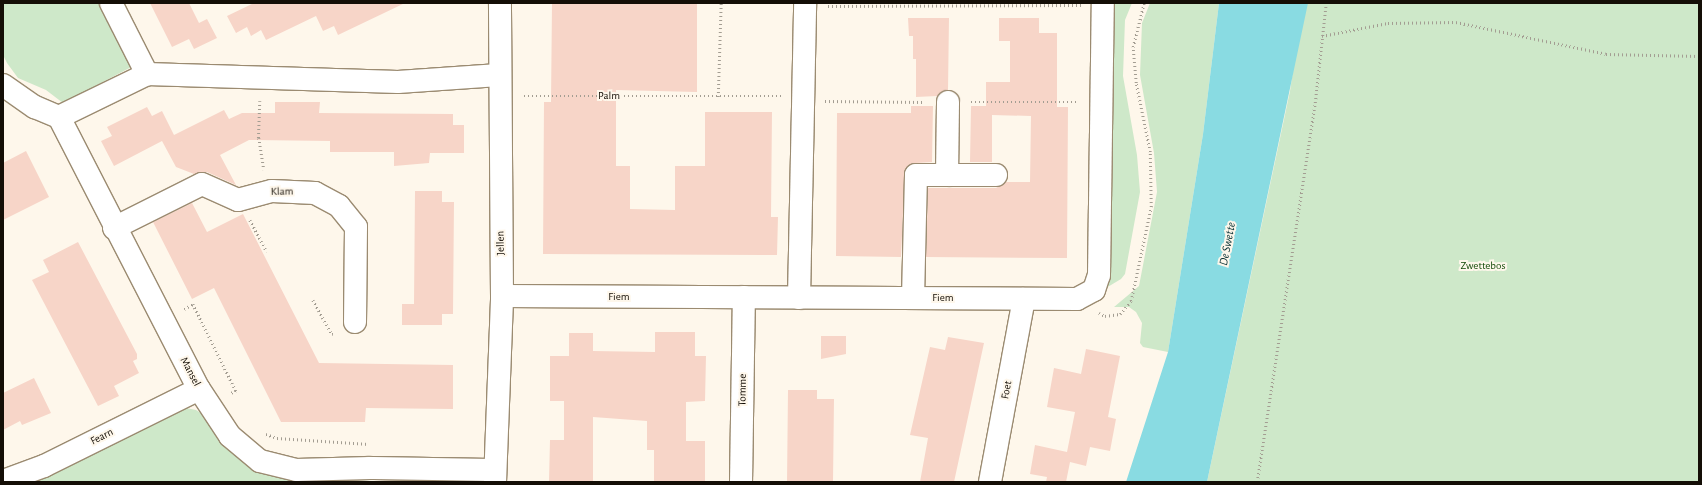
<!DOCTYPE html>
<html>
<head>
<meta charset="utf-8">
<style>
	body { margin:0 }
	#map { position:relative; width:1702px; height:485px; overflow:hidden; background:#fef7eb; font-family:"Alegreya Sans",sans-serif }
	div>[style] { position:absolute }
	.green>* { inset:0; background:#cee8c9 }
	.water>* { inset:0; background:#89dbe2 }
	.building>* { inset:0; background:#f7d5c8 }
	.path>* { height:2.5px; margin-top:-1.25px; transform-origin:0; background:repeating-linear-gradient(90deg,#a39d92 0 1px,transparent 0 4px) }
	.roads { filter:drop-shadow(1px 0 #9b8b71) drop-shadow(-1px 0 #9b8b71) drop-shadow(0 1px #9b8b71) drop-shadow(0 -1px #9b8b71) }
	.minor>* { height:22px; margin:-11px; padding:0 11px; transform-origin:11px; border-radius:11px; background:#fff }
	span { translate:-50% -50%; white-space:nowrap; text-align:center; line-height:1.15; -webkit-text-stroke:4px #fef7eb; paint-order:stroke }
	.street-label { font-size:11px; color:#140e06 }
	.park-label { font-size:11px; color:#0f4704 }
	.water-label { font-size:12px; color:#063033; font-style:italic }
	.frame { position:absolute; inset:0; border:4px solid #140e06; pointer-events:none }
</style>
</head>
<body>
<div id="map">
	<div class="green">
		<i style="clip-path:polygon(3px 3px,106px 3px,137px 64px,63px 103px,46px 90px,18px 78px,7px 63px,3px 55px)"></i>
		<i style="clip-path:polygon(1111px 3px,1132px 3px,1125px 20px,1123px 76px,1137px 155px,1140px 192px,1125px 274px,1121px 279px,1106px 288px)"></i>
		<i style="clip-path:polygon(1150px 3px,1219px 3px,1203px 134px,1168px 352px,1143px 347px,1140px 343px,1142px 323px,1136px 312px,1129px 307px,1114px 307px,1139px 286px,1157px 192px,1154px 153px,1140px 75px,1142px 23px)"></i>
		<i style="clip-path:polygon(1303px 3px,1699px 3px,1699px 482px,1207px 482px,1290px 91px)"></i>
		<i style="clip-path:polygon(176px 406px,196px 410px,306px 480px,452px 482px,33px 482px)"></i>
	</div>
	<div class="water">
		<i style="clip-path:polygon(1219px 3px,1308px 3px,1207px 482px,1126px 482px,1168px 352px,1203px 134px)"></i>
	</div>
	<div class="building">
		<i style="clip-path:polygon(150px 3px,189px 3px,199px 23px,207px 19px,217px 38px,194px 49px,189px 39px,172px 47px)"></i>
		<i style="clip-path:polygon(254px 3px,405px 3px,338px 35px,334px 26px,323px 31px,316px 16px,266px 40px,261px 30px,251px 36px,247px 27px,236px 33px,227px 16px)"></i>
		<i style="clip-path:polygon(552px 3px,697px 3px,697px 92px,616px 90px,616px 166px,630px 166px,630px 209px,675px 210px,675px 166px,705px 166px,705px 112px,772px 112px,771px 217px,778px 217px,777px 255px,543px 254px,544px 102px,551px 102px)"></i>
		<i style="clip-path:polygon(908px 18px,949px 18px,948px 90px,937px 96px,916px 97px,916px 59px,913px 59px,913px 36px,909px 36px)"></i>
		<i style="clip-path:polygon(999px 18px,1039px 18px,1039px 33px,1057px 33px,1057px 107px,1068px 107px,1067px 258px,926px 257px,928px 188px,996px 188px,1006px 182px,1030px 182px,1031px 116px,992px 115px,992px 162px,970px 162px,971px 106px,986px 106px,986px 82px,1010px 82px,1010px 41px,999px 41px)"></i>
		<i style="clip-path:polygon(275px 102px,320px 102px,319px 113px,453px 114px,453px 125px,464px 125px,464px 153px,430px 153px,429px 163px,394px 166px,394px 152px,330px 152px,330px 141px,249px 140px,220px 155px,236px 185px,207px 172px,194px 174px,176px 167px,162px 141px,114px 166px,101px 141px,112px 136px,107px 127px,147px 107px,152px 116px,162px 111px,174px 135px,224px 110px,229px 119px,242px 113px,275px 113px)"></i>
		<i style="clip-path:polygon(911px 106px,933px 106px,932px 162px,916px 163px,905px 169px,901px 257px,836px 256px,837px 113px,911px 113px)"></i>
		<i style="clip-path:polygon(26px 151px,49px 197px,3px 220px,3px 163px)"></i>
		<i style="clip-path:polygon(415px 191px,442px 191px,442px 202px,454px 202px,453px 314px,442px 314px,442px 325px,402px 325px,402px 304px,414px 304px)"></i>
		<i style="clip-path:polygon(192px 203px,207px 232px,243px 214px,319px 363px,453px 365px,453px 409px,366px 408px,365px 422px,281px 422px,214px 288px,192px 299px,153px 222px)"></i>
		<i style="clip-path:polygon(78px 242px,137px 354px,137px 359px,133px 361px,139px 373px,114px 386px,119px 396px,98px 406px,32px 280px,49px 272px,43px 260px)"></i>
		<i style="clip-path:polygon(655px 332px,695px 332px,695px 356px,706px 356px,705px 401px,686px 402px,686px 441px,705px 441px,705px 482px,654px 482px,654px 450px,647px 450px,647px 421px,593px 417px,593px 482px,549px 482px,550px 440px,564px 440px,564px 401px,550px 401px,550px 356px,569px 356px,569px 333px,593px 333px,593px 351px,655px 352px)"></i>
		<i style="clip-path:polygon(821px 336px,846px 336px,846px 354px,821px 359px)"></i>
		<i style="clip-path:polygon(948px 337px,984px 343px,954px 482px,920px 482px,928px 438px,910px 435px,930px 347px,945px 350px)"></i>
		<i style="clip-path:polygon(1086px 349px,1120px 356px,1108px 417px,1116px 419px,1110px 451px,1090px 447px,1086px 466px,1070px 462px,1066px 482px,1046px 482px,1047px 477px,1030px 474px,1035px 445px,1067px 452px,1075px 412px,1047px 407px,1054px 368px,1081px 374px)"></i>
		<i style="clip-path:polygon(34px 378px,51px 413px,22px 425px,20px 421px,3px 430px,3px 393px)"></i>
		<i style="clip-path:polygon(788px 390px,817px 390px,817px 399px,834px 399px,833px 482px,787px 482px)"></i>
	</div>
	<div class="path">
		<i style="left:828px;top:6px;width:253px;rotate:-0.2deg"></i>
		<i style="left:1322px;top:36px;width:67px;rotate:-11.1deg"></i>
		<i style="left:1388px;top:23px;width:68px;rotate:-0.8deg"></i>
		<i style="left:1456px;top:22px;width:153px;rotate:12deg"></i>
		<i style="left:1606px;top:54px;width:93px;rotate:1.2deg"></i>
		<i style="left:524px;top:96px;width:257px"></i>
		<i style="left:718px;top:97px;width:94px;rotate:-88.2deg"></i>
		<i style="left:260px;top:101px;width:37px;rotate:92deg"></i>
		<i style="left:259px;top:138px;width:32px;rotate:81deg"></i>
		<i style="left:825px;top:101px;width:99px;rotate:0.6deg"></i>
		<i style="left:971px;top:102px;width:107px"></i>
		<i style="left:250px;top:220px;width:36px;rotate:62deg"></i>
		<i style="left:313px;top:300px;width:39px;rotate:61deg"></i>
		<i style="left:332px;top:334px;width:3px;rotate:-18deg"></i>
		<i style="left:184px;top:309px;width:10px;rotate:-29deg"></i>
		<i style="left:193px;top:304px;width:97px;rotate:63.7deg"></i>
		<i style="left:236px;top:391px;width:7px;rotate:153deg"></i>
		<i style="left:1099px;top:313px;width:7px;rotate:27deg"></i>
		<i style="left:1105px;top:316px;width:15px;rotate:-8deg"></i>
		<i style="left:1120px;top:314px;width:17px;rotate:-50deg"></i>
		<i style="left:1131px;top:301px;width:96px;rotate:-78deg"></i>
		<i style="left:1151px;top:207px;width:55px;rotate:-91deg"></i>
		<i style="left:1150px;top:152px;width:70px;rotate:-101.5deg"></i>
		<i style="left:1136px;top:83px;width:36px;rotate:-95deg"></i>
		<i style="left:1133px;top:47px;width:45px;rotate:-76deg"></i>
		<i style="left:266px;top:434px;width:12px;rotate:20deg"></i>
		<i style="left:277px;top:438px;width:92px;rotate:3.7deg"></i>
		<i style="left:1257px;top:482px;width:383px;rotate:-81.3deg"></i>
		<i style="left:1315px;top:103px;width:101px;rotate:-83.7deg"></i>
	</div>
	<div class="roads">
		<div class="minor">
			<i style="left:111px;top:3px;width:80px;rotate:63.1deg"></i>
			<i style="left:3px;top:85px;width:39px;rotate:35deg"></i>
			<i style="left:35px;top:107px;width:26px;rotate:23deg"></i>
			<i style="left:59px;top:117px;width:306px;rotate:62.8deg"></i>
			<i style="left:199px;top:389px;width:56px;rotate:56.6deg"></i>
			<i style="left:230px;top:436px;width:39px;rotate:40deg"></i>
			<i style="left:260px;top:461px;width:37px;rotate:14deg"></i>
			<i style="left:296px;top:470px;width:74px;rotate:-1.5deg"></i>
			<i style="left:370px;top:468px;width:125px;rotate:0.9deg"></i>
			<i style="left:59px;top:117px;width:98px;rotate:-26deg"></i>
			<i style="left:147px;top:74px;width:251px;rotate:1.8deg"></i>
			<i style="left:398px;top:82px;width:101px;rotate:-4deg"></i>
			<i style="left:947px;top:175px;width:73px;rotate:-89.2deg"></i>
			<i style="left:114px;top:228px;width:98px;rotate:-26.6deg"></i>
			<i style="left:202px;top:184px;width:39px;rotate:24deg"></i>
			<i style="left:238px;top:200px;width:35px;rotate:-15deg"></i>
			<i style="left:272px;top:191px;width:43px;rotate:2.7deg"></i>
			<i style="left:315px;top:193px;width:27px;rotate:28deg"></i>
			<i style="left:339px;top:206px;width:27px;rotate:51deg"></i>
			<i style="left:356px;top:227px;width:95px;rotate:90.6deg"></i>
			<i style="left:502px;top:296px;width:575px;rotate:0.3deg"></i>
			<i style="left:1077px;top:299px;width:19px;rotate:-28deg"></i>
			<i style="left:1094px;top:290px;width:16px;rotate:-72deg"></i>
			<i style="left:1099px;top:275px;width:272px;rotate:-89.2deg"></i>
			<i style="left:799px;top:298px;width:295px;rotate:-88.8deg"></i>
			<i style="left:913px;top:298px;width:123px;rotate:-88.6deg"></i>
			<i style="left:916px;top:175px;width:80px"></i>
			<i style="left:3px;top:481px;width:44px;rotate:-20.1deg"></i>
			<i style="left:44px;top:466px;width:173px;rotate:-26.4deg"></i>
			<i style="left:495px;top:482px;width:186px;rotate:-87.8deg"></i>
			<i style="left:502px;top:296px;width:293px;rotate:-90.4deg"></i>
			<i style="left:741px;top:482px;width:185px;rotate:-89.1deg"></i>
			<i style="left:990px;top:482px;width:186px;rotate:-79.5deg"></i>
		</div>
	</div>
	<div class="street-label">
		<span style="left:609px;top:96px">Palm</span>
		<span style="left:282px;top:192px;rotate:-1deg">Klam</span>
		<span style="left:501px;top:243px;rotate:-91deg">Jellen</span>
		<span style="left:619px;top:297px">Fiem</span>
		<span style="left:943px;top:298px">Fiem</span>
		<span style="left:190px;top:372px;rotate:62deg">Mansel</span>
		<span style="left:743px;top:390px;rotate:-89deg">Tomme</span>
		<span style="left:1007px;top:390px;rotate:-79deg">Foet</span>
		<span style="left:102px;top:437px;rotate:-27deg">Fearn</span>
	</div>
	<div class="park-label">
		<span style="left:1483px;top:266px">Zwettebos</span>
	</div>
	<div class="water-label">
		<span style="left:1228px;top:244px;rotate:-79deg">De Swette</span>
	</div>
	<div class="frame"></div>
</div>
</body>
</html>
